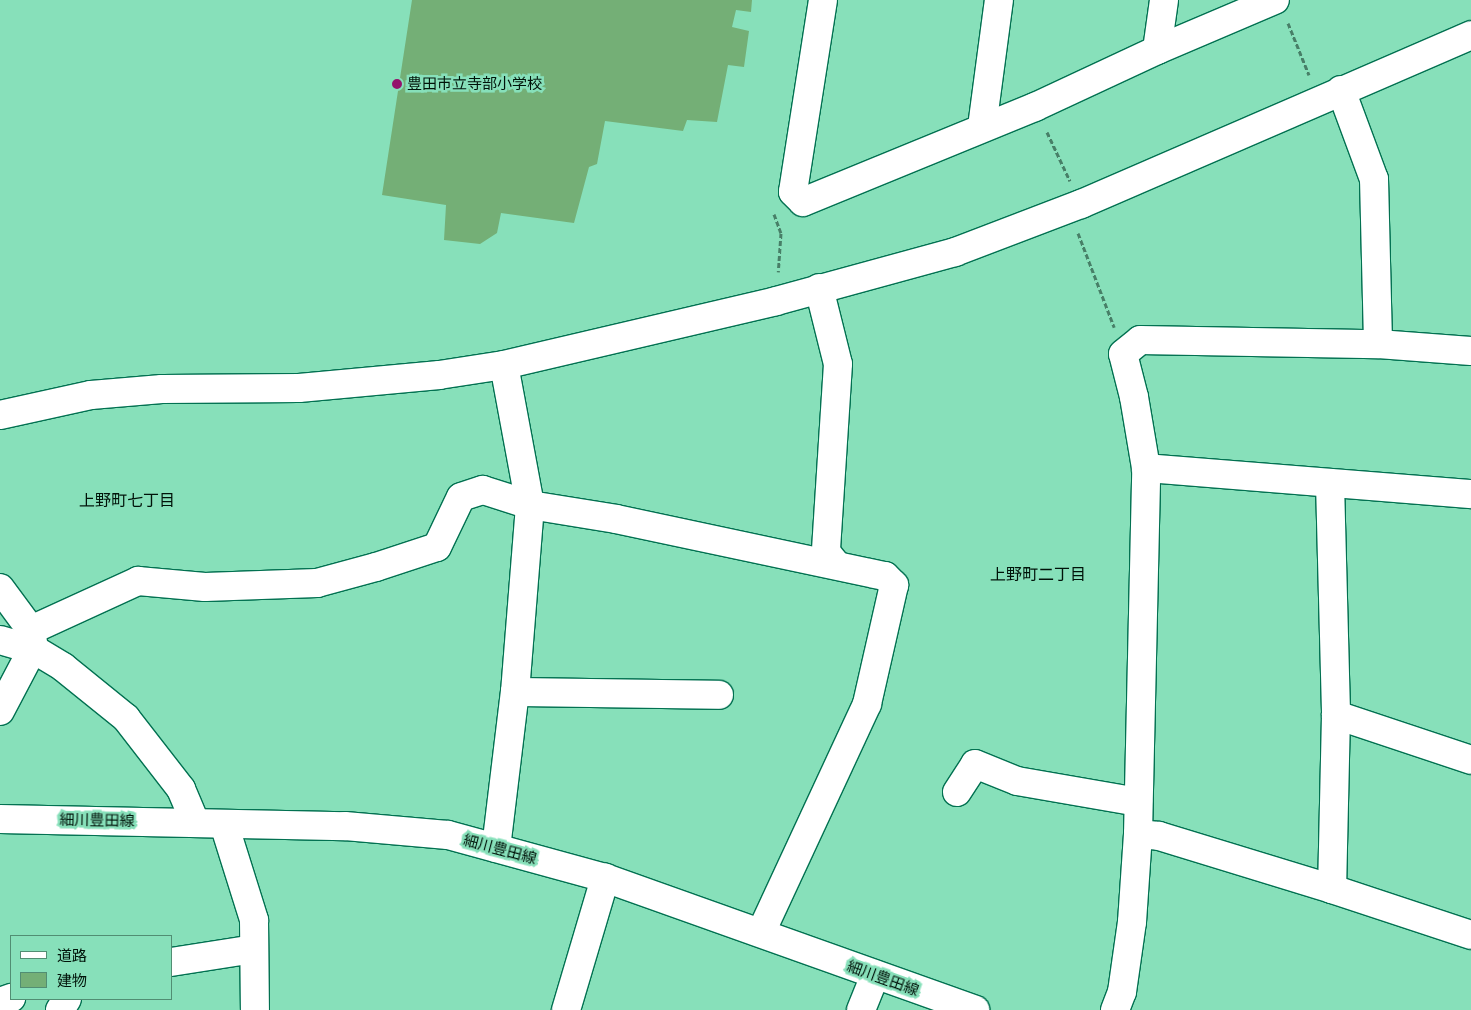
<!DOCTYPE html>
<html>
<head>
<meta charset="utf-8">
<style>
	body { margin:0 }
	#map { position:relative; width:1471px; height:1010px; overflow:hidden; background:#87e0ba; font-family:"Noto Sans","Noto Sans JP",sans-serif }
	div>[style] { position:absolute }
	.building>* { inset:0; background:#74af76 }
	.path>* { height:3px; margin-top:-1.5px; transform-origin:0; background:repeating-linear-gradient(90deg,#477f67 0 5px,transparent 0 7.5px) }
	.roads { filter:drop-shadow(1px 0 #027151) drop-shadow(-1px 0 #027151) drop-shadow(0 1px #027151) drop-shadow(0 -1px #027151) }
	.minor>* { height:28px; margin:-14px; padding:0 14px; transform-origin:14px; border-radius:14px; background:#fff }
	.secondary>* { height:28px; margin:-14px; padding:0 14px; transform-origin:14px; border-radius:14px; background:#fff }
	.dots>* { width:14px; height:14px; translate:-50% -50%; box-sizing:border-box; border:2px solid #87e0ba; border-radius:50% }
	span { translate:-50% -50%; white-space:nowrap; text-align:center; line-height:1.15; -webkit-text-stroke:5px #87e0ba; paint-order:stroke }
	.poi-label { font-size:15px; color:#001309 }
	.left { translate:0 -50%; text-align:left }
	.street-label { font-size:15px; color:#001309 }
	.neighbourhood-label { font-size:16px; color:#001309 }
	.legend { position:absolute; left:10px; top:935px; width:162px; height:65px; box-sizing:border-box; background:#87e0ba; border:1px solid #518e73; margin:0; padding:6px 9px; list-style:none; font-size:15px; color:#001309 }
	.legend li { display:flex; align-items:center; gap:10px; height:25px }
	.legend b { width:25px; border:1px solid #518e73 }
</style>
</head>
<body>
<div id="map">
	<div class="building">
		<i style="clip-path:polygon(412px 0,752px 0,751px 12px,736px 10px,732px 27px,749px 31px,744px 67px,728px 65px,717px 122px,687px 120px,683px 131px,605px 121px,597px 164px,589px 167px,574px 223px,501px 213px,497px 233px,480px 244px,444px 240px,446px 205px,382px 195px)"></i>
	</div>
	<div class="path">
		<i style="left:1288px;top:23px;width:56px;rotate:68deg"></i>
		<i style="left:1047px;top:132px;width:54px;rotate:64.9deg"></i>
		<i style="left:774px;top:214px;width:20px;rotate:70deg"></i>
		<i style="left:781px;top:233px;width:39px;rotate:94deg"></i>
		<i style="left:1078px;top:233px;width:101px;rotate:69deg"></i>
	</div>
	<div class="roads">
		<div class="minor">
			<i style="left:823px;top:0;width:194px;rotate:98.9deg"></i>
			<i style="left:793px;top:192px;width:14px;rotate:45deg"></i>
			<i style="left:803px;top:202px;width:251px;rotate:-22.3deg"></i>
			<i style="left:1035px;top:107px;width:135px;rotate:-25deg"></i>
			<i style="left:1157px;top:50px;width:128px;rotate:-23deg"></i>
			<i style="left:1157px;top:50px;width:50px;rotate:-82deg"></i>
			<i style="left:1341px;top:90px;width:95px;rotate:69.7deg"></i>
			<i style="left:1374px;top:179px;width:165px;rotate:88.6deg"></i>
			<i style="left:982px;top:127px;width:128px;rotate:-82.4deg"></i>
			<i style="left:819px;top:288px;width:78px;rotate:76deg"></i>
			<i style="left:838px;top:364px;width:188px;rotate:93.7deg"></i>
			<i style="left:826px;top:552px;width:14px;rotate:51deg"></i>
			<i style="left:0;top:415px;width:93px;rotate:-12.4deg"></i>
			<i style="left:91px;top:395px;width:71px;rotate:-4.8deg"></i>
			<i style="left:162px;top:389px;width:137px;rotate:-0.4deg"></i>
			<i style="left:299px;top:388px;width:141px;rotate:-5.3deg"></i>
			<i style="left:439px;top:375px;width:66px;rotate:-8.7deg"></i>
			<i style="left:504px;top:365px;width:279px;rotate:-13.2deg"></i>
			<i style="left:776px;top:301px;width:186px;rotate:-15.3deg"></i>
			<i style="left:955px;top:252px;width:135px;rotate:-20.9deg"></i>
			<i style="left:1081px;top:204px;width:425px;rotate:-23.4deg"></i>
			<i style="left:1146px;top:468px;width:326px;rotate:4.6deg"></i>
			<i style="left:1330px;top:483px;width:232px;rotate:88.5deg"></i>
			<i style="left:1336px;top:715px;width:174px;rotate:91.3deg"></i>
			<i style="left:0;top:588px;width:52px;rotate:53.6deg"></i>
			<i style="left:31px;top:630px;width:18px;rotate:81deg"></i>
			<i style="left:31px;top:630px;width:118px;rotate:-24.6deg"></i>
			<i style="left:138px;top:581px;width:67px;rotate:5.1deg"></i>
			<i style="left:205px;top:587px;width:112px;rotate:-2deg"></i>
			<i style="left:317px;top:583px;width:61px;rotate:-15.2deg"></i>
			<i style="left:376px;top:567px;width:64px;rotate:-18.2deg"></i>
			<i style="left:437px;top:547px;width:55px;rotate:-64.4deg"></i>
			<i style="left:461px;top:497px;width:23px;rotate:-18deg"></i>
			<i style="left:483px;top:490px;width:49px;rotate:17.7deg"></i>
			<i style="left:530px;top:505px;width:87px;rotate:9.2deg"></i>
			<i style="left:616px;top:519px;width:275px;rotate:12deg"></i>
			<i style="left:885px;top:576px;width:13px;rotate:45deg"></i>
			<i style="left:894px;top:585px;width:122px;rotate:102.8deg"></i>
			<i style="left:867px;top:704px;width:251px;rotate:114.9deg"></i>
			<i style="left:0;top:640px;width:36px;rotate:16deg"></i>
			<i style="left:35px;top:650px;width:33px;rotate:31deg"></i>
			<i style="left:63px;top:667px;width:81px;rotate:39deg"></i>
			<i style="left:126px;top:718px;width:90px;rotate:52.2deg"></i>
			<i style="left:181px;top:789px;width:36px;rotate:67deg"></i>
			<i style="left:515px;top:692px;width:204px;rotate:0.8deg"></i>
			<i style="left:0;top:711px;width:69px;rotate:-62.3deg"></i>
			<i style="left:1336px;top:715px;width:142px;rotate:18.4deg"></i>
			<i style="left:957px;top:792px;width:33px;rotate:-57deg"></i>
			<i style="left:975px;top:764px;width:45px;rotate:22deg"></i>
			<i style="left:1017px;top:781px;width:123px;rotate:9.8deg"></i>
			<i style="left:224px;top:824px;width:101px;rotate:72.6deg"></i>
			<i style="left:254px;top:920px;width:90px;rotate:89.4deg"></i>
			<i style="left:1138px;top:834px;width:21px;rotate:5deg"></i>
			<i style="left:1159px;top:836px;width:181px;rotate:17deg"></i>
			<i style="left:1332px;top:889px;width:146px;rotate:18.3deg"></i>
			<i style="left:496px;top:848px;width:157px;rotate:-83.1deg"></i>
			<i style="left:515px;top:692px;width:188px;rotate:-85.4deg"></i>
			<i style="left:530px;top:505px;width:142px;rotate:-100.5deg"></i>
			<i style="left:171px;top:962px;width:84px;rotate:-8.9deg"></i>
			<i style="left:0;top:1002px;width:12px;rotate:-20deg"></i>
			<i style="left:60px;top:1010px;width:13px;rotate:-58deg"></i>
			<i style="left:566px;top:1010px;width:138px;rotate:-73.5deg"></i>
			<i style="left:861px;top:1010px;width:38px;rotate:-68deg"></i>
			<i style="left:1115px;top:1010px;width:19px;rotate:-69deg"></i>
			<i style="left:1122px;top:992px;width:71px;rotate:-81.9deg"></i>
			<i style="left:1132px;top:922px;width:88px;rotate:-86.1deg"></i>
			<i style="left:1138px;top:834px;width:366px;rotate:-88.7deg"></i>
			<i style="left:1146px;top:468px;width:72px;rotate:-99.6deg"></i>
			<i style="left:1134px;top:397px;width:44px;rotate:-104.3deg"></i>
			<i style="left:1123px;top:354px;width:22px;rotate:-39deg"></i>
			<i style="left:1140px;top:340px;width:238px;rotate:1deg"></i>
			<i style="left:1378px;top:344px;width:93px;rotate:4.3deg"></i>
		</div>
		<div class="secondary">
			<i style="left:0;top:819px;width:345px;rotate:1.2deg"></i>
			<i style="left:345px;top:826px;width:103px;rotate:5deg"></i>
			<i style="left:448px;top:835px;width:163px;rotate:15.3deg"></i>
			<i style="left:605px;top:878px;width:393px;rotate:19.6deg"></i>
		</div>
	</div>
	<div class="dots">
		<i style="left:397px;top:84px;background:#94136c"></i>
	</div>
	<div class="poi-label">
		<span class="left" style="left:407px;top:84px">豊田市立寺部小学校</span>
	</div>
	<div class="street-label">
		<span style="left:97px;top:820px;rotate:1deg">細川豊田線</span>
		<span style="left:500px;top:849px;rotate:15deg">細川豊田線</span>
		<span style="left:883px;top:978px;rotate:20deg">細川豊田線</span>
	</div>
	<div class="neighbourhood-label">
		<span style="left:127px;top:500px">上野町七丁目</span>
		<span style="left:1038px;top:574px">上野町二丁目</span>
	</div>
	<ul class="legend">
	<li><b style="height:6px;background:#fff"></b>道路</li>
	<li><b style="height:14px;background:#74af76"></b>建物</li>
	</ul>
</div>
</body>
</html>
